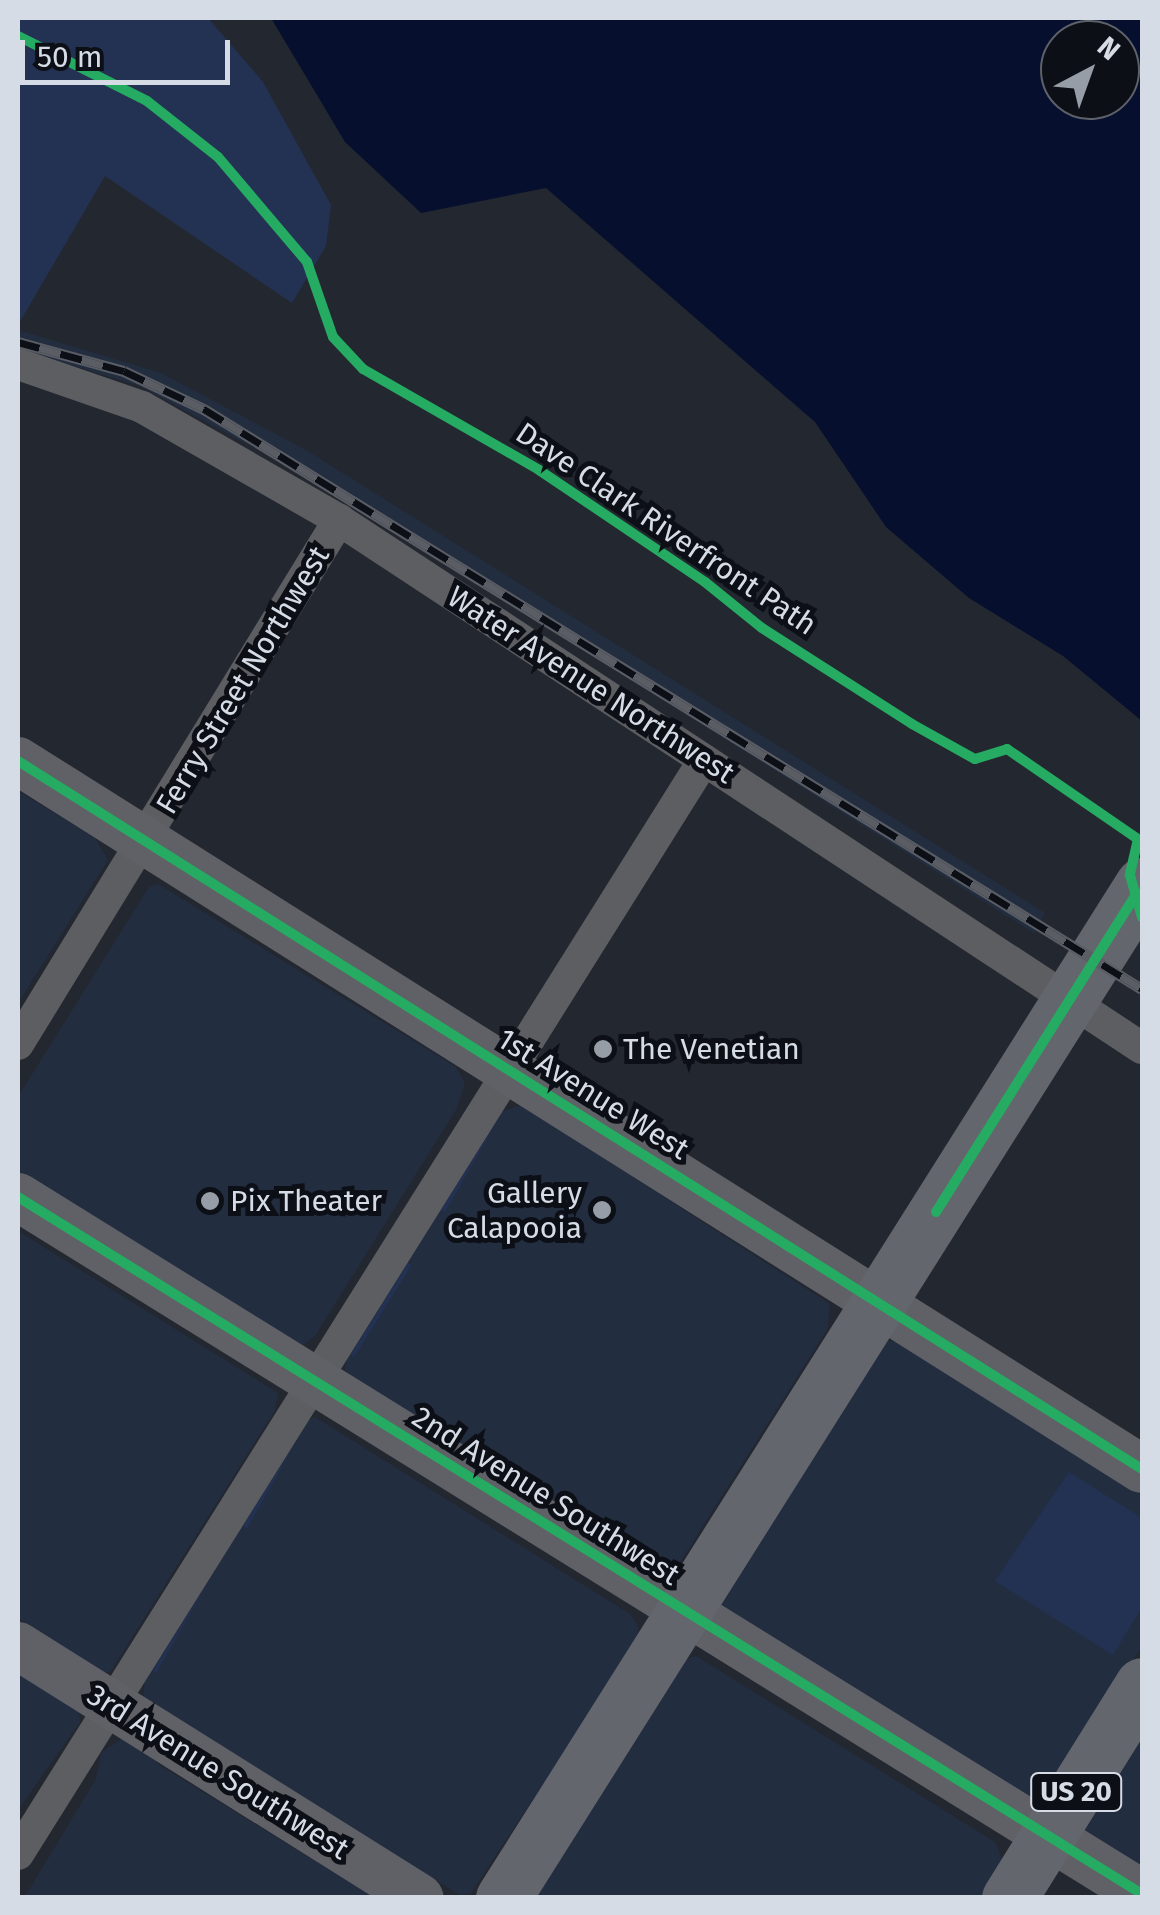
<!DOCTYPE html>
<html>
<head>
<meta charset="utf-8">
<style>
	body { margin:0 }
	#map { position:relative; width:1160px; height:1915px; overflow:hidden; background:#232730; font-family:"Fira Sans",sans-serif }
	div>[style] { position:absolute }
	.built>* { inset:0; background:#232d40 }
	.green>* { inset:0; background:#233253 }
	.water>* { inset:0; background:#06102e }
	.street>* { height:32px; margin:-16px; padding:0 16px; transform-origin:16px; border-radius:16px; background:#5d5e62 }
	.secondary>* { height:48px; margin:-24px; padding:0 24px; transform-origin:24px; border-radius:24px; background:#5f6166 }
	.highway>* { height:55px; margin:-27.5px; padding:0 27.5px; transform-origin:27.5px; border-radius:27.5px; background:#63666c }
	.rail>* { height:11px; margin-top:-5.5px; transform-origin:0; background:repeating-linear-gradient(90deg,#0c0f16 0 22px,#5a5d63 0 44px); box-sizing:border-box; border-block:2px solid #5a5d63 }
	.cycleway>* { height:10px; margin:-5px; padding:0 5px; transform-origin:5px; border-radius:5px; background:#26ab63 }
	.dots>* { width:28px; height:28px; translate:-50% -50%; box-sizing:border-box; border:5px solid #0c0f16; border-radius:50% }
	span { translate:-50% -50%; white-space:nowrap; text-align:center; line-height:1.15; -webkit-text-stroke:10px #0c0f16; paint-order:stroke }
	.shield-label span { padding:2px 8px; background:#0c0f16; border:2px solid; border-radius:8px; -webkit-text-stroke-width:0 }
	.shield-label { font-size:28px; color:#d6dce6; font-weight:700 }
	.street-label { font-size:30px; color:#d6dce6 }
	.poi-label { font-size:30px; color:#d6dce6 }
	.left { translate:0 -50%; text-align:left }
	.right { translate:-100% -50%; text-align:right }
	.frame { position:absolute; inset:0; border:20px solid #d6dce6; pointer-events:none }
	.north { position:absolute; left:1040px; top:20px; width:100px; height:100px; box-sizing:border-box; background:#0c0f16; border:2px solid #5d6169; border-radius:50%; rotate:41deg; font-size:28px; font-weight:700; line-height:40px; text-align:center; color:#d6dce6 }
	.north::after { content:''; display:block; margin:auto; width:35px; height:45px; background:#979da6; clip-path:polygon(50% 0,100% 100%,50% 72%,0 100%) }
	.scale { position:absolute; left:20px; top:40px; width:210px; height:45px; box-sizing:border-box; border:5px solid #d6dce6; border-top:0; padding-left:12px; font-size:30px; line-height:35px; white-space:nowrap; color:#d6dce6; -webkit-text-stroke:8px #0c0f16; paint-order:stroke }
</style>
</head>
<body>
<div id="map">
	<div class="built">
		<i style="clip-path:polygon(18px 330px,161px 373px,306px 450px,1045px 913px,1034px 933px,304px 475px,140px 386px,18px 349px)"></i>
		<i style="clip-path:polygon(18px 791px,95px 838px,108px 860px,18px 1003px)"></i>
		<i style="clip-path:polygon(158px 884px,456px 1067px,465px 1083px,457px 1108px,315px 1336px,303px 1345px,288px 1342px,18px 1174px,18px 1097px,149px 887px)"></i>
		<i style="clip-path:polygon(521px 1105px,830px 1304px,828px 1328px,672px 1575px,353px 1381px,345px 1369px,346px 1356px,498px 1113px)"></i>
		<i style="clip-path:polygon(18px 1231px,278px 1393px,274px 1412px,110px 1672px,99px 1674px,18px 1618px)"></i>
		<i style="clip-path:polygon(886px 1340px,902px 1343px,1142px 1496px,1142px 1646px,1045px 1801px,1033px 1805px,718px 1606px)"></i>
		<i style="clip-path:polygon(315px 1417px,630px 1614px,638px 1626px,638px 1640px,471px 1893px,460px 1895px,143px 1700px,145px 1676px,305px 1422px)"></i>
		<i style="clip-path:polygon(696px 1656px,995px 1842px,1003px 1862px,981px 1897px,533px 1898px,680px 1661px)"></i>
		<i style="clip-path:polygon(18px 1673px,79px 1709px,80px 1722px,18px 1810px)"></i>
		<i style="clip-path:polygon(1142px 1734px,1142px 1874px,1084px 1830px)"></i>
		<i style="clip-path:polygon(124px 1737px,152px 1752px,159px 1765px,375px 1898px,24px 1898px,96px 1779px,101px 1753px)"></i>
	</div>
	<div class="green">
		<i style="clip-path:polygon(18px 18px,208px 18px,263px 82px,331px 205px,326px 246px,292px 303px,105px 176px,18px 325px)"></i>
		<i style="clip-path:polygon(498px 1120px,445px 1212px,441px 1210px)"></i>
		<i style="clip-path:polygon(408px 1263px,411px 1266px,354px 1357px,351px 1355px)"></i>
		<i style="clip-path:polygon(298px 1439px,247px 1528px,243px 1526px)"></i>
		<i style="clip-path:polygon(1069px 1472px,1142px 1518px,1142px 1607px,1113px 1655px,995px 1581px)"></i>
		<i style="clip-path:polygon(209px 1581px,156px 1673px,153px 1671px)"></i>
	</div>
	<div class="water">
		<i style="clip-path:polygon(evenodd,271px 18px,1142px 18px,1142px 721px,1063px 656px,969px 598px,886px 527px,815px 422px,546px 188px,421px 213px,345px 142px,271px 18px,1060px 40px,1120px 40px,1120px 100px,1060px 100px,1060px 40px)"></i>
	</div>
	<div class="street">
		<i style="left:18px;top:364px;width:131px;rotate:19.1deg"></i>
		<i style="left:142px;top:407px;width:227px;rotate:29.8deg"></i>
		<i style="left:339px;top:520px;width:961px;rotate:33.33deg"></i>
		<i style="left:18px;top:1044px;width:615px;rotate:-58.51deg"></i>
		<i style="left:18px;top:1854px;width:1291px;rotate:-57.91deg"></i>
	</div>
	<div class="secondary">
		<i style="left:18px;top:761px;width:1328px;rotate:32.21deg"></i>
		<i style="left:18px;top:1197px;width:1323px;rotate:31.8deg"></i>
		<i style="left:18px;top:1646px;width:474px;rotate:32.1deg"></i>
	</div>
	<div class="highway">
		<i style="left:503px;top:1898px;width:1198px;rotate:-57.76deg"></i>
		<i style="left:1009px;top:1898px;width:251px;rotate:-58deg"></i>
	</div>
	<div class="rail">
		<i style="left:18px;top:342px;width:110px;rotate:15.3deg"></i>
		<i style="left:124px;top:371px;width:89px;rotate:25.4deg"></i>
		<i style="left:204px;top:409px;width:1103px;rotate:31.73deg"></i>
	</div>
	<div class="cycleway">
		<i style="left:18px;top:36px;width:144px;rotate:26.7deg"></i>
		<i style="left:147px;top:101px;width:90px;rotate:38.3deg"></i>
		<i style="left:218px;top:157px;width:138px;rotate:49.7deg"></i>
		<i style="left:307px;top:262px;width:79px;rotate:70.9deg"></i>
		<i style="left:333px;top:337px;width:44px;rotate:46.8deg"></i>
		<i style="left:363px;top:369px;width:203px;rotate:29.8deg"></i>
		<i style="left:539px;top:470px;width:200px;rotate:34deg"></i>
		<i style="left:705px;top:582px;width:73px;rotate:38.9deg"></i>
		<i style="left:762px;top:628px;width:178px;rotate:32.6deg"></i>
		<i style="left:912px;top:724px;width:72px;rotate:29.1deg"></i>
		<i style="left:975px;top:759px;width:34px;rotate:-17deg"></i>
		<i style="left:1007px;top:749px;width:159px;rotate:34.5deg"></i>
		<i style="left:1138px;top:839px;width:37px;rotate:103deg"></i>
		<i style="left:1130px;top:875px;width:44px;rotate:74.1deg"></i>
		<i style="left:18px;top:761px;width:1328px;rotate:32.21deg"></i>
		<i style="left:18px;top:1197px;width:1323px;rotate:31.8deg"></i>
		<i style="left:936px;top:1212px;width:377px;rotate:-57.8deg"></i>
	</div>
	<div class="dots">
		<i style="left:603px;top:1049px;background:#979da6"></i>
		<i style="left:210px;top:1201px;background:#979da6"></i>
		<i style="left:602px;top:1210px;background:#979da6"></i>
	</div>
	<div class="shield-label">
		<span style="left:1076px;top:1792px">US 20</span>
	</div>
	<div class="street-label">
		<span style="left:666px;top:529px;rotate:34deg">Dave Clark Riverfront Path</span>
		<span style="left:243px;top:680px;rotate:-59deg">Ferry Street Northwest</span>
		<span style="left:591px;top:685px;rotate:33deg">Water Avenue Northwest</span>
		<span style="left:593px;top:1094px;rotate:32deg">1st Avenue West</span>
		<span style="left:546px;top:1496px;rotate:32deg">2nd Avenue Southwest</span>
		<span style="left:218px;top:1772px;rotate:32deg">3rd Avenue Southwest</span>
	</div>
	<div class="poi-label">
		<span class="left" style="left:623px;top:1049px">The Venetian</span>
		<span class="right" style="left:582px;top:1210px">Gallery<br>Calapooia</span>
		<span class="left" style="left:230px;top:1201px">Pix Theater</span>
	</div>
	<div class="frame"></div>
	<div class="north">N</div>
	<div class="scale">50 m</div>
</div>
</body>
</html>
